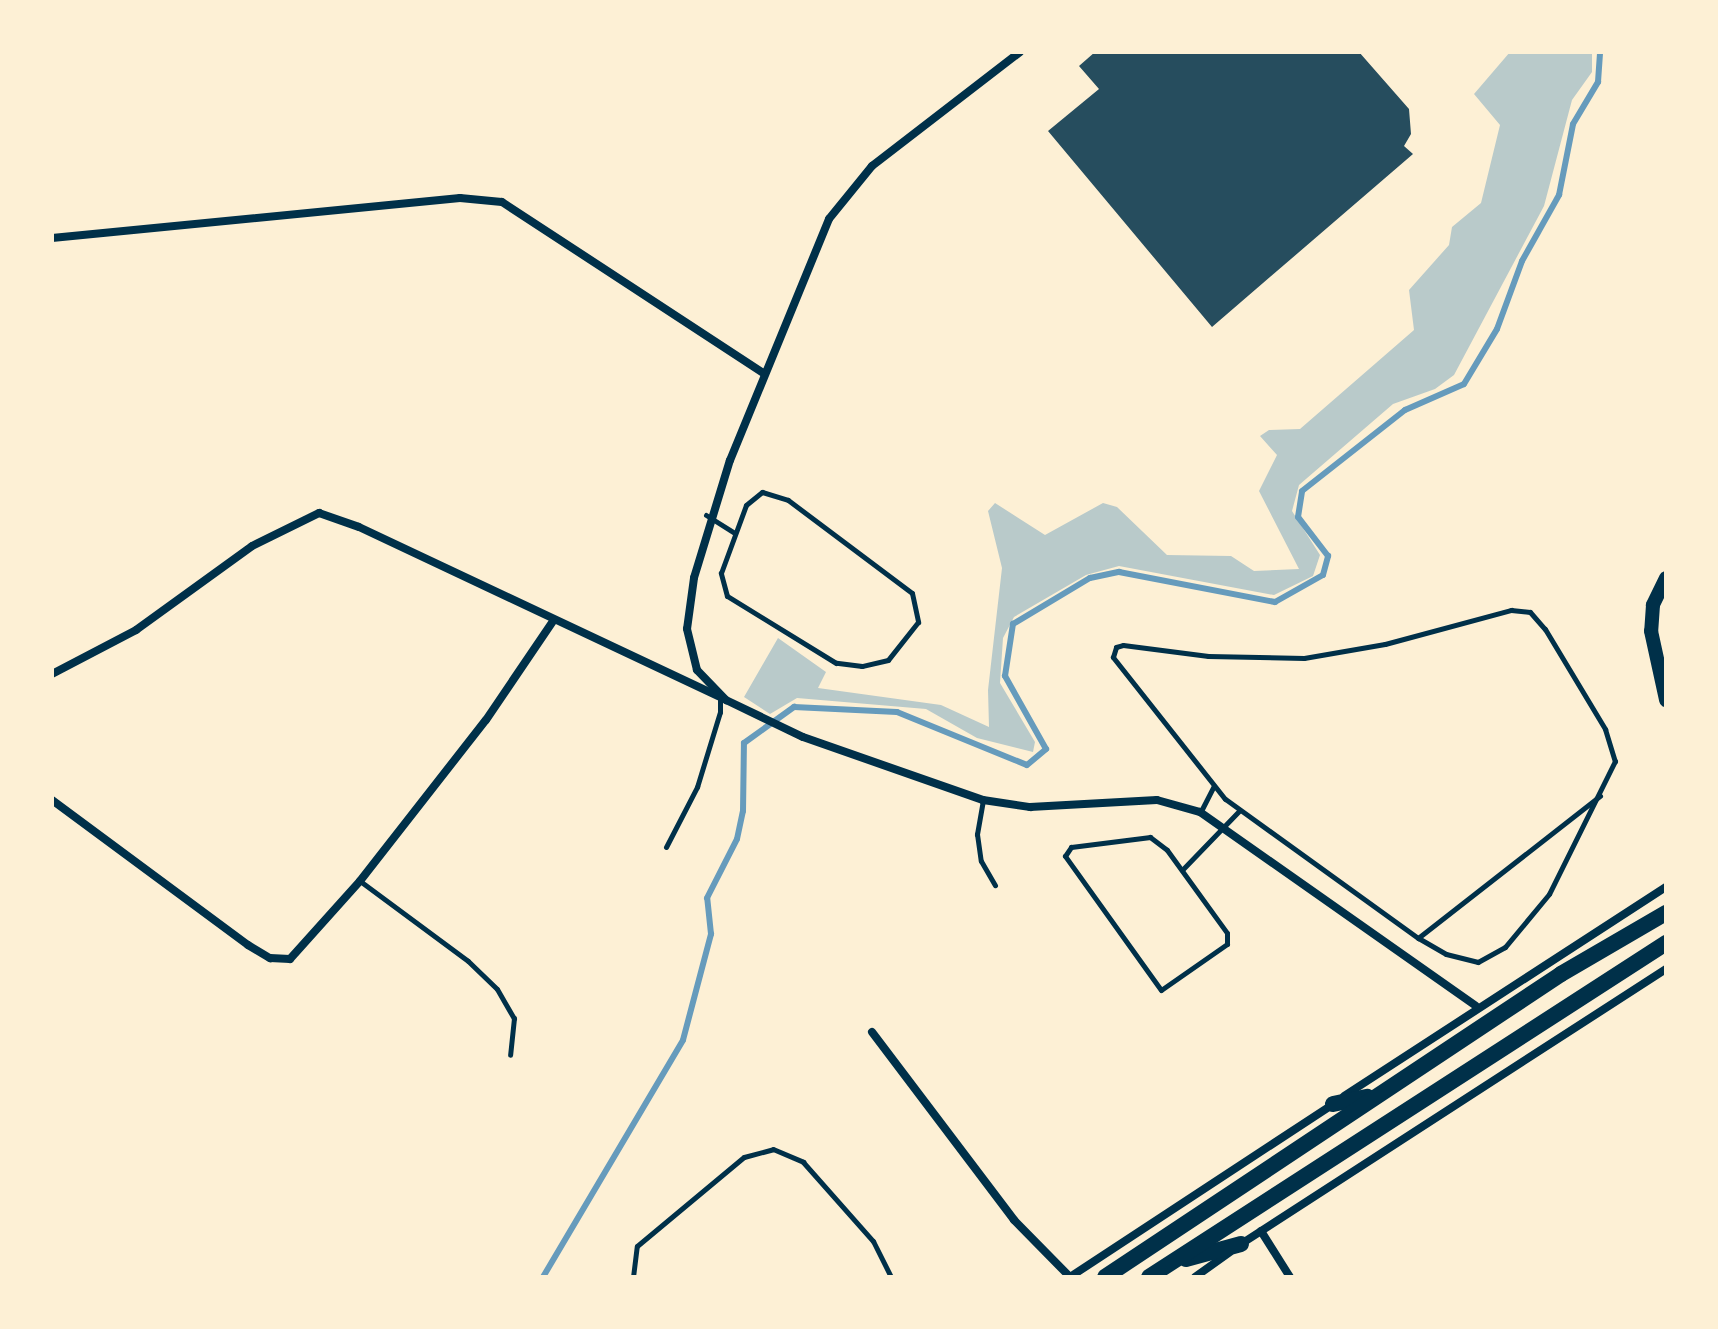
<!DOCTYPE html>
<html>
<head>
<meta charset="utf-8">
<style>
	body { margin:0 }
	#map { position:relative; width:1718px; height:1329px; overflow:hidden; background:#fdf0d5; font-family:"Nunito Sans",sans-serif }
	div>[style] { position:absolute }
	.green>* { inset:0; background:#b9caca }
	.stream>* { height:6px; margin:-3px; padding:0 3px; transform-origin:3px; border-radius:3px; background:#669bbc }
	.building>* { inset:0; background:#264d5e }
	.service>* { height:5px; margin:-2.5px; padding:0 2.5px; transform-origin:2.5px; border-radius:2.5px; background:#003049 }
	.minor>* { height:8px; margin:-4px; padding:0 4px; transform-origin:4px; border-radius:4px; background:#003049 }
	.secondary>* { height:14px; margin:-7px; padding:0 7px; transform-origin:7px; border-radius:7px; background:#003049 }
	.primary>* { height:16px; margin:-8px; padding:0 8px; transform-origin:8px; border-radius:8px; background:#003049 }
	span { translate:-50% -50%; white-space:nowrap; text-align:center; line-height:1.15; -webkit-text-stroke:6px #fdf0d5; paint-order:stroke }
	.frame { position:absolute; inset:0; border:54px solid #fdf0d5; pointer-events:none }
</style>
</head>
<body>
<div id="map">
	<div class="green">
		<i style="clip-path:polygon(1510px 52px,1592px 52px,1592px 72px,1572px 100px,1544px 206px,1454px 375px,1435px 389px,1393px 404px,1299px 485px,1292px 511px,1320px 555px,1313px 576px,1274px 595px,1119px 566px,1086px 575px,1014px 617px,1003px 638px,1000px 683px,1035px 742px,1033px 752px,977px 738px,926px 709px,797px 698px,770px 714px,744px 697px,778px 638px,826px 672px,818px 688px,941px 705px,989px 727px,988px 690px,1002px 568px,988px 511px,995px 503px,1045px 535px,1103px 503px,1117px 507px,1167px 555px,1231px 556px,1254px 571px,1299px 569px,1259px 491px,1277px 455px,1260px 436px,1269px 430px,1300px 429px,1414px 330px,1409px 290px,1449px 245px,1452px 227px,1481px 203px,1500px 125px,1474px 94px)"></i>
	</div>
	<div class="stream">
		<i style="left:543px;top:1277px;width:275px;rotate:-59.4deg"></i>
		<i style="left:683px;top:1040px;width:110px;rotate:-75.2deg"></i>
		<i style="left:711px;top:934px;width:36px;rotate:-96deg"></i>
		<i style="left:707px;top:898px;width:66px;rotate:-63deg"></i>
		<i style="left:737px;top:839px;width:29px;rotate:-78deg"></i>
		<i style="left:743px;top:811px;width:68px;rotate:-89.2deg"></i>
		<i style="left:744px;top:743px;width:62px;rotate:-35.8deg"></i>
		<i style="left:794px;top:707px;width:103px;rotate:2.8deg"></i>
		<i style="left:897px;top:712px;width:140px;rotate:22.2deg"></i>
		<i style="left:1027px;top:765px;width:25px;rotate:-40deg"></i>
		<i style="left:1046px;top:749px;width:84px;rotate:-119.3deg"></i>
		<i style="left:1005px;top:676px;width:53px;rotate:-81.3deg"></i>
		<i style="left:1013px;top:624px;width:90px;rotate:-30.9deg"></i>
		<i style="left:1090px;top:578px;width:30px;rotate:-12deg"></i>
		<i style="left:1119px;top:572px;width:159px;rotate:10.9deg"></i>
		<i style="left:1275px;top:602px;width:55px;rotate:-29.4deg"></i>
		<i style="left:1323px;top:575px;width:20px;rotate:-75deg"></i>
		<i style="left:1328px;top:556px;width:49px;rotate:-127.6deg"></i>
		<i style="left:1298px;top:517px;width:26px;rotate:-81deg"></i>
		<i style="left:1302px;top:491px;width:131px;rotate:-38.2deg"></i>
		<i style="left:1405px;top:410px;width:64px;rotate:-23.8deg"></i>
		<i style="left:1464px;top:384px;width:64px;rotate:-59deg"></i>
		<i style="left:1497px;top:329px;width:72px;rotate:-69.8deg"></i>
		<i style="left:1522px;top:261px;width:76px;rotate:-60.7deg"></i>
		<i style="left:1559px;top:195px;width:72px;rotate:-78.8deg"></i>
		<i style="left:1573px;top:124px;width:49px;rotate:-59.2deg"></i>
		<i style="left:1598px;top:82px;width:30px;rotate:-86deg"></i>
	</div>
	<div class="building">
		<i style="clip-path:polygon(1095px 52px,1359px 52px,1409px 109px,1411px 134px,1404px 146px,1413px 154px,1212px 327px,1048px 131px,1099px 89px,1079px 66px)"></i>
	</div>
	<div class="service">
		<i style="left:762px;top:492px;width:27px;rotate:17deg"></i>
		<i style="left:788px;top:500px;width:155px;rotate:36.9deg"></i>
		<i style="left:912px;top:593px;width:30px;rotate:78deg"></i>
		<i style="left:918px;top:622px;width:48px;rotate:128.3deg"></i>
		<i style="left:888px;top:660px;width:27px;rotate:167deg"></i>
		<i style="left:862px;top:666px;width:26px;rotate:-173deg"></i>
		<i style="left:836px;top:663px;width:128px;rotate:-148.4deg"></i>
		<i style="left:727px;top:596px;width:24px;rotate:-105deg"></i>
		<i style="left:721px;top:573px;width:72px;rotate:-69.8deg"></i>
		<i style="left:746px;top:505px;width:21px;rotate:-39deg"></i>
		<i style="left:706px;top:515px;width:34px;rotate:32deg"></i>
		<i style="left:1511px;top:610px;width:19px;rotate:6deg"></i>
		<i style="left:1530px;top:612px;width:23px;rotate:49deg"></i>
		<i style="left:1545px;top:629px;width:117px;rotate:59deg"></i>
		<i style="left:1605px;top:729px;width:34px;rotate:73deg"></i>
		<i style="left:1615px;top:761px;width:148px;rotate:116.4deg"></i>
		<i style="left:1549px;top:894px;width:69px;rotate:129.7deg"></i>
		<i style="left:1505px;top:947px;width:31px;rotate:151deg"></i>
		<i style="left:1478px;top:962px;width:33px;rotate:-166deg"></i>
		<i style="left:1446px;top:954px;width:32px;rotate:-150deg"></i>
		<i style="left:1418px;top:938px;width:238px;rotate:-144.2deg"></i>
		<i style="left:1225px;top:799px;width:181px;rotate:-128.3deg"></i>
		<i style="left:1113px;top:657px;width:10px;rotate:-73deg"></i>
		<i style="left:1116px;top:647px;width:7px;rotate:-16deg"></i>
		<i style="left:1123px;top:645px;width:86px;rotate:7.4deg"></i>
		<i style="left:1208px;top:656px;width:96px;rotate:1.2deg"></i>
		<i style="left:1304px;top:658px;width:82px;rotate:-9.8deg"></i>
		<i style="left:1385px;top:644px;width:131px;rotate:-15.1deg"></i>
		<i style="left:983px;top:800px;width:35px;rotate:100deg"></i>
		<i style="left:977px;top:834px;width:27px;rotate:82deg"></i>
		<i style="left:981px;top:861px;width:28px;rotate:60deg"></i>
		<i style="left:1201px;top:811px;width:28px;rotate:-63deg"></i>
		<i style="left:1150px;top:837px;width:21px;rotate:37deg"></i>
		<i style="left:1167px;top:850px;width:102px;rotate:54.1deg"></i>
		<i style="left:1227px;top:933px;width:11px;rotate:90deg"></i>
		<i style="left:1227px;top:944px;width:80px;rotate:145.1deg"></i>
		<i style="left:1161px;top:990px;width:165px;rotate:-125.6deg"></i>
		<i style="left:1065px;top:856px;width:11px;rotate:-56deg"></i>
		<i style="left:1071px;top:847px;width:80px;rotate:-7.2deg"></i>
		<i style="left:666px;top:847px;width:68px;rotate:-62.7deg"></i>
		<i style="left:697px;top:787px;width:78px;rotate:-73deg"></i>
		<i style="left:720px;top:712px;width:15px;rotate:-90deg"></i>
		<i style="left:1182px;top:870px;width:83px;rotate:-46deg"></i>
		<i style="left:360px;top:881px;width:134px;rotate:36.5deg"></i>
		<i style="left:468px;top:961px;width:40px;rotate:44deg"></i>
		<i style="left:497px;top:989px;width:34px;rotate:60deg"></i>
		<i style="left:514px;top:1018px;width:37px;rotate:96deg"></i>
		<i style="left:1418px;top:938px;width:231px;rotate:-38deg"></i>
		<i style="left:633px;top:1277px;width:31px;rotate:-83deg"></i>
		<i style="left:637px;top:1246px;width:139px;rotate:-39.8deg"></i>
		<i style="left:744px;top:1157px;width:30px;rotate:-15deg"></i>
		<i style="left:773px;top:1149px;width:33px;rotate:23deg"></i>
		<i style="left:803px;top:1162px;width:106px;rotate:48.5deg"></i>
		<i style="left:873px;top:1241px;width:40px;rotate:63.4deg"></i>
	</div>
	<div class="minor">
		<i style="left:1020px;top:52px;width:187px;rotate:142.4deg"></i>
		<i style="left:872px;top:166px;width:68px;rotate:129.1deg"></i>
		<i style="left:829px;top:219px;width:261px;rotate:112.3deg"></i>
		<i style="left:730px;top:460px;width:123px;rotate:107deg"></i>
		<i style="left:694px;top:578px;width:51px;rotate:97.8deg"></i>
		<i style="left:687px;top:629px;width:42px;rotate:76.3deg"></i>
		<i style="left:697px;top:670px;width:42px;rotate:46deg"></i>
		<i style="left:726px;top:700px;width:85px;rotate:25.7deg"></i>
		<i style="left:803px;top:737px;width:191px;rotate:19.3deg"></i>
		<i style="left:983px;top:800px;width:48px;rotate:8.5deg"></i>
		<i style="left:1030px;top:807px;width:127px;rotate:-3.2deg"></i>
		<i style="left:1157px;top:800px;width:45px;rotate:15.6deg"></i>
		<i style="left:1200px;top:812px;width:337px;rotate:35.1deg"></i>
		<i style="left:52px;top:238px;width:410px;rotate:-5.6deg"></i>
		<i style="left:460px;top:198px;width:42px;rotate:5.4deg"></i>
		<i style="left:502px;top:202px;width:312px;rotate:33.2deg"></i>
		<i style="left:52px;top:674px;width:95px;rotate:-27.6deg"></i>
		<i style="left:136px;top:630px;width:143px;rotate:-35.9deg"></i>
		<i style="left:252px;top:546px;width:75px;rotate:-26.2deg"></i>
		<i style="left:319px;top:513px;width:42px;rotate:19.3deg"></i>
		<i style="left:359px;top:527px;width:397px;rotate:25.2deg"></i>
		<i style="left:52px;top:800px;width:244px;rotate:36.5deg"></i>
		<i style="left:248px;top:945px;width:26px;rotate:31deg"></i>
		<i style="left:270px;top:958px;width:20px;rotate:3deg"></i>
		<i style="left:290px;top:959px;width:105px;rotate:-48.1deg"></i>
		<i style="left:360px;top:881px;width:204px;rotate:-52deg"></i>
		<i style="left:486px;top:720px;width:120px;rotate:-55.9deg"></i>
		<i style="left:872px;top:1032px;width:236px;rotate:52.9deg"></i>
		<i style="left:1014px;top:1220px;width:80px;rotate:45.5deg"></i>
		<i style="left:1344px;top:1096px;width:384px;rotate:-33deg"></i>
		<i style="left:1261px;top:1231px;width:54px;rotate:57.8deg"></i>
		<i style="left:1241px;top:1244px;width:506px;rotate:-32.91deg"></i>
		<i style="left:1070px;top:1277px;width:315px;rotate:-33.3deg"></i>
		<i style="left:1195px;top:1277px;width:43px;rotate:-35.5deg"></i>
	</div>
	<div class="secondary">
		<i style="left:1666px;top:578px;width:30px;rotate:116deg"></i>
		<i style="left:1653px;top:605px;width:26px;rotate:94deg"></i>
		<i style="left:1651px;top:631px;width:71px;rotate:77.7deg"></i>
	</div>
	<div class="primary">
		<i style="left:1333px;top:1104px;width:35px;rotate:-12deg"></i>
		<i style="left:1186px;top:1259px;width:57px;rotate:-15.3deg"></i>
		<i style="left:1105px;top:1277px;width:547px;rotate:-33.6deg"></i>
		<i style="left:1561px;top:974px;width:121px;rotate:-30.2deg"></i>
		<i style="left:1149px;top:1277px;width:616px;rotate:-32.86deg"></i>
	</div>
	<div class="frame"></div>
</div>
</body>
</html>
